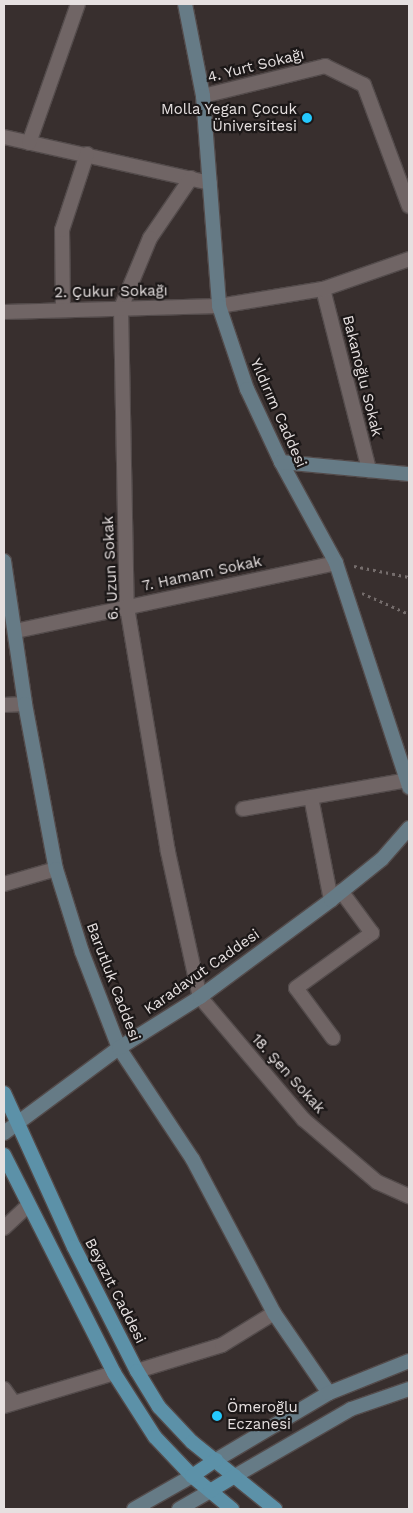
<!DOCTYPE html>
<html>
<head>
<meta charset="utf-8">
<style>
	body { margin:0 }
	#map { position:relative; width:413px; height:1513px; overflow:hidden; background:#382f2e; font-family:"Work Sans",sans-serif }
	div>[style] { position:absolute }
	.path>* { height:3px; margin-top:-1.5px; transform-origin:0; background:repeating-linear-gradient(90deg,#756d6c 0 2.5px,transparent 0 6.5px) }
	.roads { filter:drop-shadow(1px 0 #534b4b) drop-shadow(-1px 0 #534b4b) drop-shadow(0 1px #534b4b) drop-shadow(0 -1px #534b4b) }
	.minor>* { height:14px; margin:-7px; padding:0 7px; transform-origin:7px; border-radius:7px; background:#706565 }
	.secondary>* { height:14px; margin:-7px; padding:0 7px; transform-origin:7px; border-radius:7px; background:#667b86 }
	.primary>* { height:14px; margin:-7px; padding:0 7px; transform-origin:7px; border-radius:7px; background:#5c91a8 }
	.dots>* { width:14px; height:14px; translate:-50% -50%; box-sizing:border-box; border:2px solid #1c1818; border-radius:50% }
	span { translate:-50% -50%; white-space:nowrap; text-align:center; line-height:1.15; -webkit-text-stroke:4.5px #1c1818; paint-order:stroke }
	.street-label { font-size:15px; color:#e6e0e0 }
	.poi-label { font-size:15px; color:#e6e0e0 }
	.right { translate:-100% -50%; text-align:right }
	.left { translate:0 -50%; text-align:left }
	.frame { position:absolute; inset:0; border:5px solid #e6e0e0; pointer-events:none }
</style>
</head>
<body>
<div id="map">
	<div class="path">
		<i style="left:354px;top:566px;width:56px;rotate:11.3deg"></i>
		<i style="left:362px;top:593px;width:51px;rotate:24.1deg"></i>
	</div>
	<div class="roads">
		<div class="minor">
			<i style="left:203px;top:96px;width:126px;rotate:-13.8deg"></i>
			<i style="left:325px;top:66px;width:43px;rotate:26deg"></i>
			<i style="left:364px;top:85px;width:129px;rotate:69.6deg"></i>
			<i style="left:4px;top:137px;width:211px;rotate:12.6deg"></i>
			<i style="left:29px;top:143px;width:147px;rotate:-70.6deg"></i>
			<i style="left:191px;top:178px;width:73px;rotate:124.3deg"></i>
			<i style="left:150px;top:238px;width:76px;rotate:112.5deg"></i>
			<i style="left:121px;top:308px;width:299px;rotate:88.9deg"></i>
			<i style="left:127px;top:607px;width:248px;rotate:80.5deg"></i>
			<i style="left:168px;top:852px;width:148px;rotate:77.6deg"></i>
			<i style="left:200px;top:997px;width:160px;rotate:49.8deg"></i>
			<i style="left:303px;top:1119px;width:97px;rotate:40.4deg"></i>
			<i style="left:377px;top:1182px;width:35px;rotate:24deg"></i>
			<i style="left:323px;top:289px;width:187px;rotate:75.7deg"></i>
			<i style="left:63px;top:309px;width:79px;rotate:-90.7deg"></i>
			<i style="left:62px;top:230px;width:80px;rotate:-71.8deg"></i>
			<i style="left:4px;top:312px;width:215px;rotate:-1.6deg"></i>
			<i style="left:219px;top:306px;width:105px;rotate:-9.3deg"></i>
			<i style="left:323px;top:289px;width:91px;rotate:-19.2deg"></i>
			<i style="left:16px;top:631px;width:327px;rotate:-12deg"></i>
			<i style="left:4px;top:705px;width:21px;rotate:-3deg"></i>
			<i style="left:311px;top:797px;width:105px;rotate:79deg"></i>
			<i style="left:243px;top:809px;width:167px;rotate:-10deg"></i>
			<i style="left:4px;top:884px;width:54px;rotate:-16.1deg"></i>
			<i style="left:333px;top:1038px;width:62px;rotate:-126.5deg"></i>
			<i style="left:296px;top:988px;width:94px;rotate:-35.9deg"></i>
			<i style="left:372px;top:933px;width:52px;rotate:-126.4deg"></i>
			<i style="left:4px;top:1228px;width:33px;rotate:-43deg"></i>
			<i style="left:137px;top:1371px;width:89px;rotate:-17deg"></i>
			<i style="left:222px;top:1345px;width:61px;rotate:-31.6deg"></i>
			<i style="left:4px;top:1389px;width:16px;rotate:55deg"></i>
			<i style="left:4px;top:1406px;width:115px;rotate:-16.7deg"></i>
		</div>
		<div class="secondary">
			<i style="left:185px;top:4px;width:94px;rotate:78.9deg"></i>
			<i style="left:203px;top:96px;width:211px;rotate:85.6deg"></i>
			<i style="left:219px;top:306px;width:88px;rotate:71.4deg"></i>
			<i style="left:247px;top:389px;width:81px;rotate:65deg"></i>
			<i style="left:281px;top:462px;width:115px;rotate:61.4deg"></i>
			<i style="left:336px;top:563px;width:236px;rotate:71.9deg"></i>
			<i style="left:281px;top:462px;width:129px;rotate:5.4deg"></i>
			<i style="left:4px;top:561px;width:145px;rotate:81.6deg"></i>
			<i style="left:25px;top:704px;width:168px;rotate:79.4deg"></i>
			<i style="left:56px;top:869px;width:87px;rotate:72.6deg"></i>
			<i style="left:82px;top:952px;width:103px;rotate:68.9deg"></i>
			<i style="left:119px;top:1048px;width:134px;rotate:56.5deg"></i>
			<i style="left:193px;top:1160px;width:173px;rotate:62.1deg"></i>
			<i style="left:274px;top:1313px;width:97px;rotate:55.5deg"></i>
			<i style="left:4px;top:1133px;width:143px;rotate:-36.5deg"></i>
			<i style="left:119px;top:1048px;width:96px;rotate:-32.2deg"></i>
			<i style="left:200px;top:997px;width:163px;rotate:-36.5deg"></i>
			<i style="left:331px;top:900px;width:65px;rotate:-38.8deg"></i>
			<i style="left:382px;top:859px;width:41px;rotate:-48.9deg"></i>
			<i style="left:216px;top:1460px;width:131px;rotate:-30.7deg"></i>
			<i style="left:329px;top:1393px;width:86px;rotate:-21.8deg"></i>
			<i style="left:235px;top:1476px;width:134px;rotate:-30deg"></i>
			<i style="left:351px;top:1409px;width:61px;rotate:-19deg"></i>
			<i style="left:134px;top:1509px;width:67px;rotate:-29.6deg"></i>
			<i style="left:179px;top:1509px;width:36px;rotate:-30deg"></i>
		</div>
		<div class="primary">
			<i style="left:4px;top:1093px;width:169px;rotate:65.6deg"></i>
			<i style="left:74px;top:1247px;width:139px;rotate:63.1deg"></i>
			<i style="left:137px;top:1371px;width:42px;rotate:58.6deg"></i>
			<i style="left:159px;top:1407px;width:48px;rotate:46.7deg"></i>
			<i style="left:192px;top:1442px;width:107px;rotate:38.9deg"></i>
			<i style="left:4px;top:1155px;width:244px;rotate:63.2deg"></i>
			<i style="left:114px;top:1373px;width:76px;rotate:57.4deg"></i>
			<i style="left:155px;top:1437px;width:54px;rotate:46.5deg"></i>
			<i style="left:192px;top:1476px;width:52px;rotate:39.5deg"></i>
			<i style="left:192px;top:1476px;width:29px;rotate:-34deg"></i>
			<i style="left:210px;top:1491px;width:29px;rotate:-31deg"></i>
		</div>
	</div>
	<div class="dots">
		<i style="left:307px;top:118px;background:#24c9fe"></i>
		<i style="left:217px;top:1416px;background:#24c9fe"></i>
	</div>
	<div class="street-label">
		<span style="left:256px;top:66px;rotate:-14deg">4. Yurt Sokağı</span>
		<span style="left:111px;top:292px;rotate:-1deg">2. Çukur Sokağı</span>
		<span style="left:362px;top:376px;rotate:76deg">Bakanoğlu Sokak</span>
		<span style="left:278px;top:413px;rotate:66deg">Yıldırım Caddesi</span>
		<span style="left:111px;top:568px;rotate:-93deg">6. Uzun Sokak</span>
		<span style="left:202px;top:574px;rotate:-12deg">7. Hamam Sokak</span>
		<span style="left:202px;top:972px;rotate:-35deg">Karadavut Caddesi</span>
		<span style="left:113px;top:982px;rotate:69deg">Barutluk Caddesi</span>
		<span style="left:288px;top:1074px;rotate:48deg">18. Şen Sokak</span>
		<span style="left:115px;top:1291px;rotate:63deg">Beyazıt Caddesi</span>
	</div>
	<div class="poi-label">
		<span class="right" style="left:297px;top:118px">Molla Yegan Çocuk<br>Üniversitesi</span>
		<span class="left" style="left:227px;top:1416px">Ömeroğlu<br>Eczanesi</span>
	</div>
	<div class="frame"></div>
</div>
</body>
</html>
